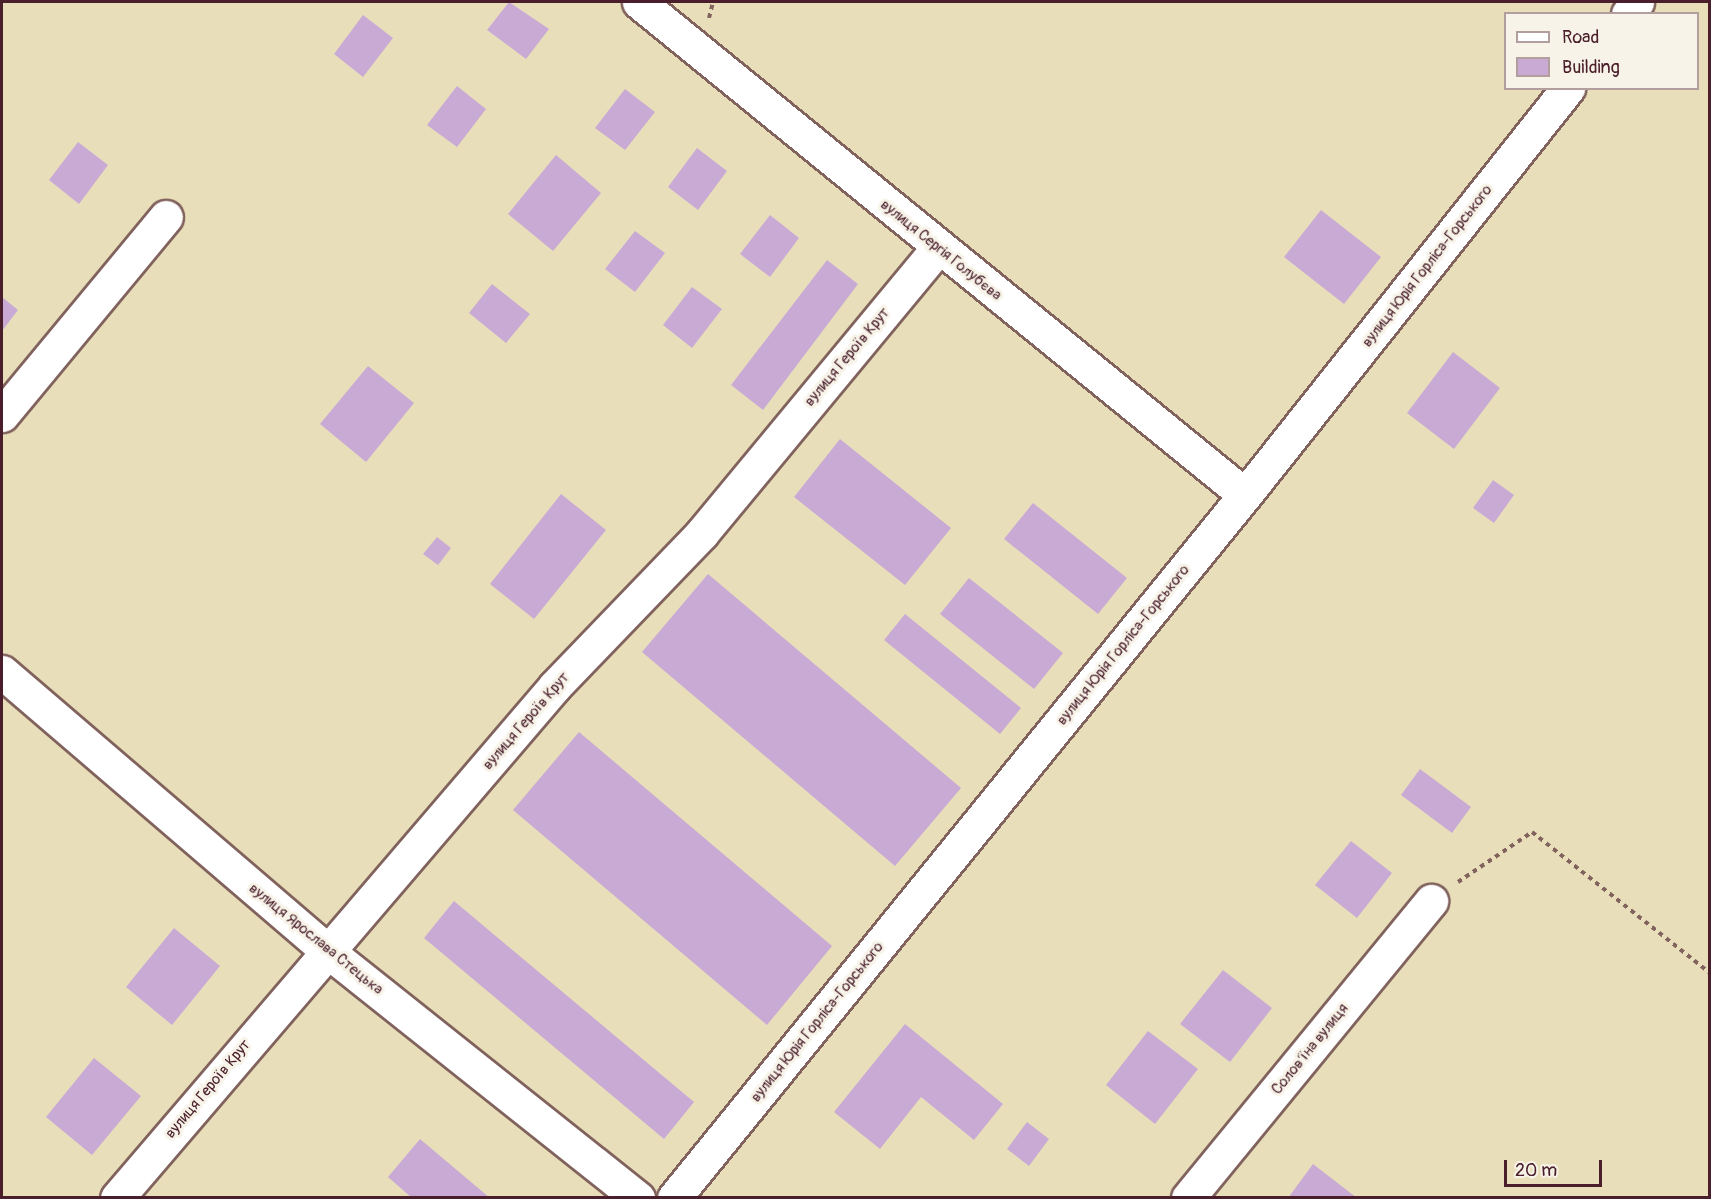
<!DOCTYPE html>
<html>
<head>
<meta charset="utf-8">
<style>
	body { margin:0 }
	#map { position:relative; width:1711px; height:1199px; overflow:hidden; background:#e8dfba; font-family:Pangolin,sans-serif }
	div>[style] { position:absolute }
	.building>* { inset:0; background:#c9aad5 }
	.path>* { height:4px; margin-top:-2px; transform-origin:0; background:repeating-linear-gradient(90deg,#81625d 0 4.5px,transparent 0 9px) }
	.roads { filter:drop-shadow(2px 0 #81625d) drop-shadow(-2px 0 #81625d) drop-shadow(0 2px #81625d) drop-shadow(0 -2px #81625d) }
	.minor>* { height:33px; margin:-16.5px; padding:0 16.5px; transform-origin:16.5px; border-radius:16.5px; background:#fff }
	span { translate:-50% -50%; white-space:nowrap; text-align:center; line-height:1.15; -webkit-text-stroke:6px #f7f3e8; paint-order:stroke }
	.street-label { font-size:15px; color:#4a1f2b }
	.frame { position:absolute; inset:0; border:3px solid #4a1f2b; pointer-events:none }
	.legend { position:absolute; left:1504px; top:12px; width:195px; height:78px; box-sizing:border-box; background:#f7f3e8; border:2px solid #b29e9c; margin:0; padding:8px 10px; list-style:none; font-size:18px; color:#4a1f2b }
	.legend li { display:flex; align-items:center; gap:12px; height:30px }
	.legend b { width:30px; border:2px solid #b29e9c }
	.scale { position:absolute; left:1504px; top:1160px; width:98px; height:27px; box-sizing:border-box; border:3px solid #4a1f2b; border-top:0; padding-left:8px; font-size:18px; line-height:21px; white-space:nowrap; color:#4a1f2b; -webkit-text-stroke:4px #f7f3e8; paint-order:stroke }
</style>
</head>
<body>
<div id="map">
	<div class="building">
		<i style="clip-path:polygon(509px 2px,549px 29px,526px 59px,487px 30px)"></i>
		<i style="clip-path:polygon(363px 15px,393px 38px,363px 77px,334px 54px)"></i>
		<i style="clip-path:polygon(457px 86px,486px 109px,457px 147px,427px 125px)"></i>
		<i style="clip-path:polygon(625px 89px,655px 112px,625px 150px,595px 128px)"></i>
		<i style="clip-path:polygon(78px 142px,108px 165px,79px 204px,49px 180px)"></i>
		<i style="clip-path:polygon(697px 148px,727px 171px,698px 210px,668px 187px)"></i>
		<i style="clip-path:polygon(556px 155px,601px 193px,553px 251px,508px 214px)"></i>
		<i style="clip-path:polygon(1321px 210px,1381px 257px,1344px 304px,1284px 257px)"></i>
		<i style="clip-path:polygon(770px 215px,799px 238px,770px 277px,740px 254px)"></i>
		<i style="clip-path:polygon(635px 231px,665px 253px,635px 292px,605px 269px)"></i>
		<i style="clip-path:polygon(827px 260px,858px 284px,763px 410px,731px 385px)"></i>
		<i style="clip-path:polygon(492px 284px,530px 314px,506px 343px,469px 313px)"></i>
		<i style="clip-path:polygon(692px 287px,722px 309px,692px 348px,663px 325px)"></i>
		<i style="clip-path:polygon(2px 297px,18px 310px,2px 331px)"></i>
		<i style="clip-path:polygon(1453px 352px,1500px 388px,1454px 449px,1407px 413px)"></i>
		<i style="clip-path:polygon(368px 366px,414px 403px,366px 462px,320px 424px)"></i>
		<i style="clip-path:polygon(840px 439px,951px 528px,905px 585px,794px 497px)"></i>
		<i style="clip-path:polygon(1493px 480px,1514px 495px,1494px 523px,1473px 508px)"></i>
		<i style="clip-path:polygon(561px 494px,606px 530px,534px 619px,490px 584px)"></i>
		<i style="clip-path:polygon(1033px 503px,1127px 578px,1098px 614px,1004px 539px)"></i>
		<i style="clip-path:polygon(437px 537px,451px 548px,438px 565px,423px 554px)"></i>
		<i style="clip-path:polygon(708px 574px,961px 788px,895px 866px,642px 652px)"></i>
		<i style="clip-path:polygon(969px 578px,1063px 653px,1034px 689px,940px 614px)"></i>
		<i style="clip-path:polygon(905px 614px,1021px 708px,1000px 734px,884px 640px)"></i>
		<i style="clip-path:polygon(579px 732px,832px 946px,767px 1025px,513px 810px)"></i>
		<i style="clip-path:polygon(1420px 769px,1471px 807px,1452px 833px,1401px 795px)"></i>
		<i style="clip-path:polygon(1351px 841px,1392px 873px,1357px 918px,1315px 885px)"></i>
		<i style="clip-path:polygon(454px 901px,694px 1102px,664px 1139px,424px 938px)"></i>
		<i style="clip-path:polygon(174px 928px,220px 966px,172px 1025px,126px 987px)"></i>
		<i style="clip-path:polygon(1223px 970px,1272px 1008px,1230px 1062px,1180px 1024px)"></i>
		<i style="clip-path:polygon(905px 1024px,1003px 1104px,974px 1140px,921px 1097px,880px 1149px,834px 1112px)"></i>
		<i style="clip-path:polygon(1148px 1031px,1198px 1069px,1155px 1124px,1106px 1085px)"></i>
		<i style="clip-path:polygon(94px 1058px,141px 1096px,92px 1155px,46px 1117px)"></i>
		<i style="clip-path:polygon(1027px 1122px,1049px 1139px,1029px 1166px,1007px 1149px)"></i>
		<i style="clip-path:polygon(420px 1139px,490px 1198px,412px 1198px,388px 1177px)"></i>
		<i style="clip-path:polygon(1313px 1164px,1357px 1198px,1288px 1198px)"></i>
	</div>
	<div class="path">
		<i style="left:709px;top:18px;width:16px;rotate:-76deg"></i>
		<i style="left:1458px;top:882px;width:89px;rotate:-34deg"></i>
		<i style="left:1532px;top:832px;width:227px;rotate:38.4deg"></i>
	</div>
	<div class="roads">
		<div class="minor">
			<i style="left:639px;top:2px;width:781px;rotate:39.13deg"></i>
			<i style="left:1628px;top:14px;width:15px;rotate:-53deg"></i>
			<i style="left:2px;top:415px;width:257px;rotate:-50.4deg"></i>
			<i style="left:2px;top:672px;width:427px;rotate:40.6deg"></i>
			<i style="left:326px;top:950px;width:399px;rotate:38.5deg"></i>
			<i style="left:117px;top:1198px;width:674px;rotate:-49.45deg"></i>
			<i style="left:555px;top:686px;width:212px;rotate:-46.1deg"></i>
			<i style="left:702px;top:533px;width:370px;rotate:-50.4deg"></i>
			<i style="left:674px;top:1198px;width:906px;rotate:-50.92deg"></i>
			<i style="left:1245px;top:495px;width:520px;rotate:-51.56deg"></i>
			<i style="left:1188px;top:1198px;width:384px;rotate:-50.7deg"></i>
		</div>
	</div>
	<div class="street-label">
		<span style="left:941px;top:250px;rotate:39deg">вулиця Сергія Голубєва</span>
		<span style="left:1427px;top:266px;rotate:-52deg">вулиця Юрія Горліса-Горського</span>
		<span style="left:847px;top:357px;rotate:-50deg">вулиця Героїв Крут</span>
		<span style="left:1123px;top:645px;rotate:-51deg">вулиця Юрія Горліса-Горського</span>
		<span style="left:526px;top:721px;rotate:-49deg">вулиця Героїв Крут</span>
		<span style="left:316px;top:939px;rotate:39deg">вулиця Ярослава Стецька</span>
		<span style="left:817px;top:1022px;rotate:-51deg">вулиця Юрія Горліса-Горського</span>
		<span style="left:1310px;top:1049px;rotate:-51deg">Соловʼїна вулиця</span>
		<span style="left:208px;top:1089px;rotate:-50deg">вулиця Героїв Крут</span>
	</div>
	<div class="frame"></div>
	<ul class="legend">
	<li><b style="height:8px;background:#fff"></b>Road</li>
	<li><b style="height:16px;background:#c9aad5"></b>Building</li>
	</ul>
	<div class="scale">20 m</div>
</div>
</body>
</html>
